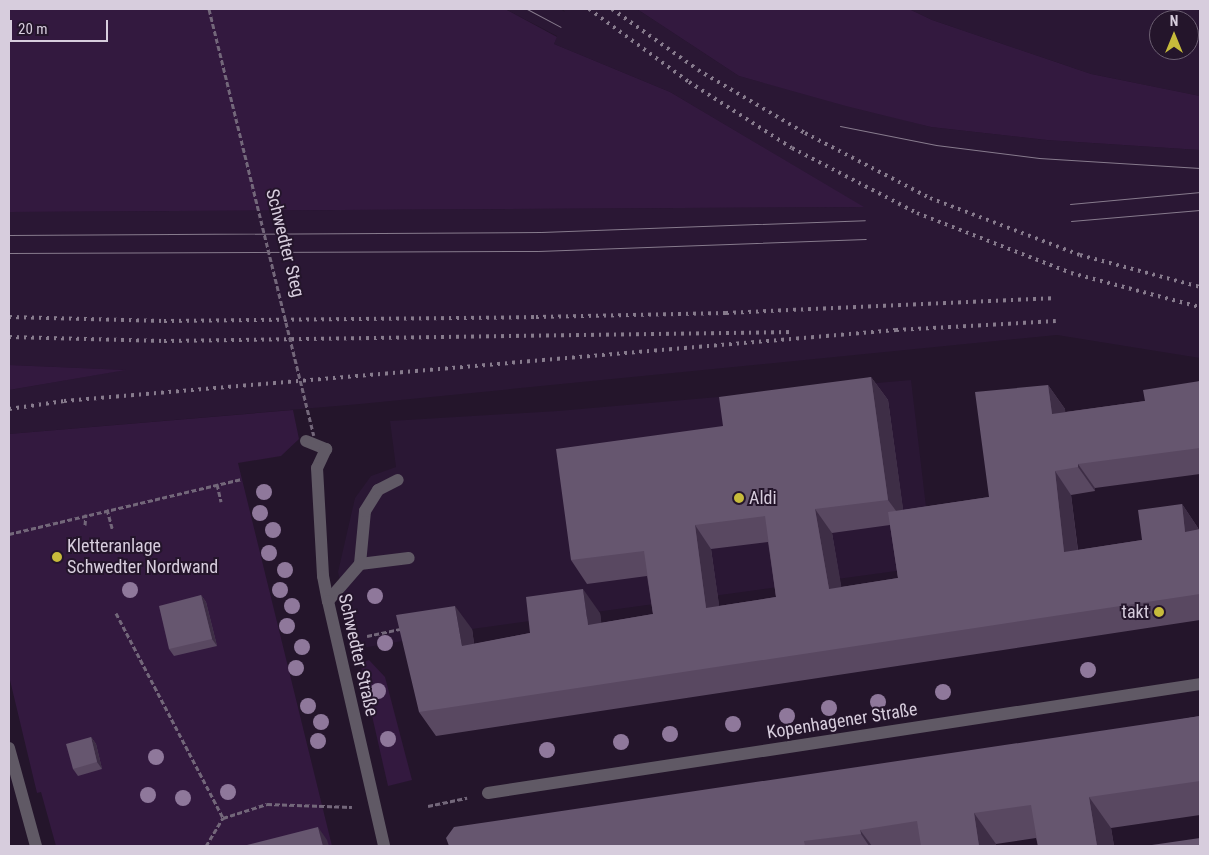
<!DOCTYPE html>
<html>
<head>
<meta charset="utf-8">
<style>
	body { margin:0 }
	#map { position:relative; width:1209px; height:855px; overflow:hidden; background:#24152b; font-family:"Roboto Condensed",sans-serif }
	div>[style] { position:absolute }
	.built>* { inset:0; background:#2a1734 }
	.green>* { inset:0; background:#33193f }
	.path>* { height:3px; margin-top:-1.5px; transform-origin:0; background:repeating-linear-gradient(90deg,#73677a 0 5px,transparent 0 7.5px) }
	.lane>* { height:12px; margin:-6px; padding:0 6px; transform-origin:6px; border-radius:6px; background:#605965 }
	.street>* { height:12px; margin:-6px; padding:0 6px; transform-origin:6px; border-radius:6px; background:#605965 }
	.tram>* { height:1px; margin:-0.5px; padding:0 0.5px; transform-origin:0.5px; border-radius:0.5px; background:#877b8d }
	.rail>* { height:4px; margin-top:-2px; transform-origin:0; background:repeating-linear-gradient(90deg,#877b8d 0 2.5px,transparent 0 7.5px) }
	.path-bridge>* { height:3px; margin-top:-1.5px; transform-origin:0; background:repeating-linear-gradient(90deg,#73677a 0 5px,transparent 0 7.5px) }
	.trees>* { width:16px; height:16px; margin:-8px; border-radius:50%; background:#8f789b }
	.wall>* { inset:0; background:#594861 }
	.shaded-wall>* { inset:0; background:#3e2e46 }
	.building>* { inset:0; background:#66566f }
	.dots>* { width:14px; height:14px; translate:-50% -50%; box-sizing:border-box; border:2px solid #24152b; border-radius:50% }
	span { translate:-50% -50%; white-space:nowrap; text-align:center; line-height:1.15; -webkit-text-stroke:4px #24152b; paint-order:stroke }
	.street-label { font-size:18px; color:#d7cddd }
	.poi-label { font-size:18px; color:#d7cddd }
	.left { translate:0 -50%; text-align:left }
	.right { translate:-100% -50%; text-align:right }
	.frame { position:absolute; inset:0; border:10px solid #d7cddd; pointer-events:none }
	.north { position:absolute; left:1149px; top:10px; width:50px; height:50px; box-sizing:border-box; background:#24152b; border:1px solid #6c5f72; border-radius:50%; rotate:0deg; font-size:14px; font-weight:700; line-height:20px; text-align:center; color:#d7cddd }
	.north::after { content:''; display:block; margin:auto; width:18px; height:22px; background:#c7bb3b; clip-path:polygon(50% 0,100% 100%,50% 72%,0 100%) }
	.scale { position:absolute; left:10px; top:20px; width:98px; height:22px; box-sizing:border-box; border:2px solid #d7cddd; border-top:0; padding-left:6px; font-size:15px; line-height:18px; white-space:nowrap; color:#d7cddd; -webkit-text-stroke:4px #24152b; paint-order:stroke }
</style>
</head>
<body>
<div id="map">
	<div class="built">
		<i style="clip-path:polygon(505px 9px,560px 9px,565px 12px,563px 9px,637px 9px,739px 76px,931px 127px,1047px 140px,1200px 150px,1200px 358px,1057px 335px,360px 404px,9px 434px,9px 390px,124px 370px,9px 365px,9px 212px,863px 207px,670px 92px,554px 44px,557px 36px)"></i>
		<i style="clip-path:polygon(evenodd,909px 9px,1200px 9px,1200px 96px,1091px 74px,932px 20px,909px 9px,1159px 20px,1189px 20px,1189px 50px,1159px 50px,1159px 20px)"></i>
		<i style="clip-path:polygon(911px 380px,933px 566px,472px 629px,356px 649px,338px 572px,355px 498px,371px 476px,396px 467px,390px 421px,558px 411px)"></i>
	</div>
	<div class="green">
		<i style="clip-path:polygon(9px 9px,505px 9px,557px 37px,554px 44px,670px 92px,864px 207px,9px 212px)"></i>
		<i style="clip-path:polygon(637px 9px,909px 9px,932px 20px,1091px 74px,1200px 96px,1200px 150px,1047px 140px,931px 127px,846px 106px,739px 76px)"></i>
		<i style="clip-path:polygon(9px 365px,126px 370px,9px 390px)"></i>
		<i style="clip-path:polygon(293px 410px,299px 439px,281px 456px,238px 463px,332px 846px,56px 846px,41px 792px,37px 793px,9px 676px,9px 434px)"></i>
		<i style="clip-path:polygon(369px 660px,385px 677px,412px 780px,388px 786px,360px 663px)"></i>
	</div>
	<div class="path">
		<i style="left:217px;top:484px;width:18px;rotate:77deg"></i>
		<i style="left:107px;top:509px;width:20px;rotate:75deg"></i>
		<i style="left:85px;top:525px;width:11px;rotate:-85deg"></i>
		<i style="left:9px;top:534px;width:238px;rotate:-13.3deg"></i>
		<i style="left:116px;top:613px;width:231px;rotate:62.4deg"></i>
		<i style="left:367px;top:636px;width:38px;rotate:-12deg"></i>
		<i style="left:428px;top:806px;width:40px;rotate:-12deg"></i>
		<i style="left:206px;top:846px;width:33px;rotate:-59deg"></i>
		<i style="left:223px;top:818px;width:46px;rotate:-17.7deg"></i>
		<i style="left:267px;top:804px;width:85px;rotate:2deg"></i>
	</div>
	<div class="lane">
		<i style="left:306px;top:441px;width:22px;rotate:22deg"></i>
		<i style="left:326px;top:449px;width:21px;rotate:115deg"></i>
		<i style="left:317px;top:468px;width:108px;rotate:86.8deg"></i>
		<i style="left:323px;top:576px;width:25px;rotate:79deg"></i>
		<i style="left:360px;top:564px;width:53px;rotate:-84.6deg"></i>
		<i style="left:365px;top:511px;width:25px;rotate:-58deg"></i>
		<i style="left:378px;top:490px;width:22px;rotate:-27deg"></i>
		<i style="left:328px;top:601px;width:49px;rotate:-49.1deg"></i>
		<i style="left:360px;top:564px;width:49px;rotate:-7deg"></i>
	</div>
	<div class="street">
		<i style="left:328px;top:601px;width:251px;rotate:77.1deg"></i>
		<i style="left:9px;top:748px;width:102px;rotate:74.6deg"></i>
		<i style="left:488px;top:793px;width:720px;rotate:-8.7deg"></i>
	</div>
	<div class="tram">
		<i style="left:527px;top:9px;width:38px;rotate:28deg"></i>
		<i style="left:840px;top:126px;width:98px;rotate:11.2deg"></i>
		<i style="left:936px;top:145px;width:104px;rotate:7.2deg"></i>
		<i style="left:1039px;top:158px;width:161px;rotate:3.6deg"></i>
		<i style="left:1070px;top:204px;width:131px;rotate:-5.3deg"></i>
		<i style="left:1071px;top:221px;width:129px;rotate:-4.9deg"></i>
		<i style="left:9px;top:235px;width:532px;rotate:-0.32deg"></i>
		<i style="left:541px;top:232px;width:324px;rotate:-2.1deg"></i>
		<i style="left:9px;top:253px;width:529px;rotate:-0.22deg"></i>
		<i style="left:538px;top:251px;width:328px;rotate:-2.1deg"></i>
	</div>
	<div class="rail">
		<i style="left:589px;top:9px;width:124px;rotate:36.1deg"></i>
		<i style="left:689px;top:82px;width:122px;rotate:32.7deg"></i>
		<i style="left:792px;top:148px;width:141px;rotate:27.5deg"></i>
		<i style="left:917px;top:213px;width:165px;rotate:21.3deg"></i>
		<i style="left:1071px;top:273px;width:133px;rotate:14.8deg"></i>
		<i style="left:612px;top:9px;width:105px;rotate:35.3deg"></i>
		<i style="left:698px;top:70px;width:124px;rotate:30.5deg"></i>
		<i style="left:805px;top:133px;width:141px;rotate:27.5deg"></i>
		<i style="left:930px;top:198px;width:160px;rotate:20.8deg"></i>
		<i style="left:1080px;top:255px;width:124px;rotate:14.9deg"></i>
		<i style="left:9px;top:317px;width:155px;rotate:1.5deg"></i>
		<i style="left:164px;top:321px;width:372px;rotate:-0.6deg"></i>
		<i style="left:536px;top:317px;width:190px;rotate:-1.2deg"></i>
		<i style="left:726px;top:313px;width:327px;rotate:-2.6deg"></i>
		<i style="left:9px;top:337px;width:155px;rotate:1.5deg"></i>
		<i style="left:164px;top:341px;width:629px;rotate:-0.82deg"></i>
		<i style="left:9px;top:409px;width:56px;rotate:-8.3deg"></i>
		<i style="left:64px;top:401px;width:835px;rotate:-4.88deg"></i>
		<i style="left:896px;top:330px;width:160px;rotate:-3.2deg"></i>
	</div>
	<div class="path-bridge">
		<i style="left:209px;top:9px;width:439px;rotate:76.2deg"></i>
	</div>
	<div class="trees">
		<i style="left:264px;top:492px"></i>
		<i style="left:260px;top:513px"></i>
		<i style="left:273px;top:530px"></i>
		<i style="left:269px;top:553px"></i>
		<i style="left:285px;top:570px"></i>
		<i style="left:130px;top:590px"></i>
		<i style="left:280px;top:590px"></i>
		<i style="left:375px;top:596px"></i>
		<i style="left:292px;top:606px"></i>
		<i style="left:287px;top:626px"></i>
		<i style="left:385px;top:643px"></i>
		<i style="left:302px;top:647px"></i>
		<i style="left:296px;top:668px"></i>
		<i style="left:1088px;top:670px"></i>
		<i style="left:378px;top:691px"></i>
		<i style="left:943px;top:692px"></i>
		<i style="left:878px;top:702px"></i>
		<i style="left:308px;top:706px"></i>
		<i style="left:829px;top:708px"></i>
		<i style="left:787px;top:716px"></i>
		<i style="left:321px;top:722px"></i>
		<i style="left:733px;top:724px"></i>
		<i style="left:670px;top:734px"></i>
		<i style="left:388px;top:739px"></i>
		<i style="left:318px;top:741px"></i>
		<i style="left:621px;top:742px"></i>
		<i style="left:547px;top:750px"></i>
		<i style="left:156px;top:757px"></i>
		<i style="left:228px;top:792px"></i>
		<i style="left:148px;top:795px"></i>
		<i style="left:183px;top:798px"></i>
	</div>
	<div class="wall">
		<i style="clip-path:polygon(evenodd,871px 377px,888px 400px,903px 510px,989px 497px,1048px 385px,1065px 409px,1065px 412px,1145px 401px,1200px 381px,1200px 474px,1095px 488px,1095px 491px,1071px 495px,1078px 550px,1142px 540px,1182px 504px,1198px 528px,1199px 530px,1200px 529px,1200px 620px,436px 736px,419px 712px,472px 629px,474px 644px,530px 633px,600px 613px,601px 623px,653px 614px,647px 576px,587px 584px,571px 560px,723px 426px,871px 377px,890px 525px,898px 578px,841px 587px,832px 533px,890px 525px,871px 377px,768px 542px,776px 597px,719px 606px,711px 549px,768px 542px)"></i>
		<i style="clip-path:polygon(201px 595px,206px 602px,217px 646px,174px 656px,169px 649px)"></i>
		<i style="clip-path:polygon(1200px 716px,1200px 815px,1111px 828px,1114px 846px,1038px 846px,1036px 838px,996px 844px,996px 846px,449px 846px)"></i>
		<i style="clip-path:polygon(91px 737px,96px 744px,102px 769px,78px 776px,73px 769px)"></i>
	</div>
	<div class="shaded-wall">
		<i style="clip-path:polygon(871px 377px,888px 400px,905px 523px,888px 500px)"></i>
		<i style="clip-path:polygon(1048px 385px,1065px 409px,1069px 437px,1052px 414px)"></i>
		<i style="clip-path:polygon(1078px 464px,1095px 488px,1095px 491px,1078px 467px)"></i>
		<i style="clip-path:polygon(1055px 471px,1071px 495px,1081px 576px,1064px 552px)"></i>
		<i style="clip-path:polygon(1182px 504px,1198px 528px,1200px 543px,1185px 532px)"></i>
		<i style="clip-path:polygon(815px 509px,832px 533px,846px 613px,829px 589px)"></i>
		<i style="clip-path:polygon(695px 525px,711px 549px,723px 632px,706px 608px)"></i>
		<i style="clip-path:polygon(583px 589px,600px 613px,605px 648px,588px 625px)"></i>
		<i style="clip-path:polygon(201px 595px,206px 602px,217px 646px,212px 639px)"></i>
		<i style="clip-path:polygon(455px 606px,472px 629px,478px 670px,462px 646px)"></i>
		<i style="clip-path:polygon(91px 737px,96px 744px,102px 769px,97px 762px)"></i>
		<i style="clip-path:polygon(1089px 797px,1111px 828px,1114px 846px,1097px 846px)"></i>
		<i style="clip-path:polygon(974px 813px,996px 844px,996px 846px,979px 846px)"></i>
		<i style="clip-path:polygon(318px 827px,327px 840px,329px 846px,323px 846px)"></i>
		<i style="clip-path:polygon(860px 830px,872px 846px,869px 846px,861px 834px)"></i>
	</div>
	<div class="building">
		<i style="clip-path:polygon(evenodd,871px 377px,888px 500px,815px 509px,829px 589px,898px 578px,888px 512px,989px 497px,975px 392px,1048px 385px,1052px 414px,1145px 401px,1143px 390px,1200px 381px,1200px 448px,1078px 464px,1078px 467px,1055px 471px,1064px 552px,1142px 540px,1138px 510px,1182px 504px,1185px 532px,1200px 529px,1200px 594px,419px 712px,396px 615px,455px 606px,462px 646px,530px 633px,526px 597px,583px 589px,588px 625px,653px 614px,644px 551px,571px 560px,556px 449px,723px 426px,719px 397px,871px 377px,765px 516px,776px 597px,706px 608px,695px 525px,765px 516px)"></i>
		<i style="clip-path:polygon(201px 595px,212px 639px,169px 649px,159px 606px)"></i>
		<i style="clip-path:polygon(1200px 716px,1200px 781px,1089px 797px,1097px 846px,1038px 846px,1031px 805px,974px 813px,979px 846px,921px 846px,917px 821px,860px 830px,861px 834px,804px 841px,805px 846px,449px 846px,446px 838px,454px 827px)"></i>
		<i style="clip-path:polygon(91px 737px,97px 762px,73px 769px,66px 744px)"></i>
		<i style="clip-path:polygon(318px 827px,323px 846px,243px 846px)"></i>
		<i style="clip-path:polygon(1200px 838px,1200px 846px,1145px 846px)"></i>
	</div>
	<div class="dots">
		<i style="left:739px;top:498px;background:#c7bb3b"></i>
		<i style="left:57px;top:557px;background:#c7bb3b"></i>
		<i style="left:1159px;top:612px;background:#c7bb3b"></i>
	</div>
	<div class="street-label">
		<span style="left:285px;top:243px;rotate:76deg">Schwedter Steg</span>
		<span style="left:358px;top:655px;rotate:77deg">Schwedter Straße</span>
		<span style="left:842px;top:721px;rotate:-9deg">Kopenhagener Straße</span>
	</div>
	<div class="poi-label">
		<span class="left" style="left:749px;top:498px">Aldi</span>
		<span class="left" style="left:67px;top:557px">Kletteranlage<br>Schwedter Nordwand</span>
		<span class="right" style="left:1149px;top:612px">takt</span>
	</div>
	<div class="frame"></div>
	<div class="north">N</div>
	<div class="scale">20 m</div>
</div>
</body>
</html>
